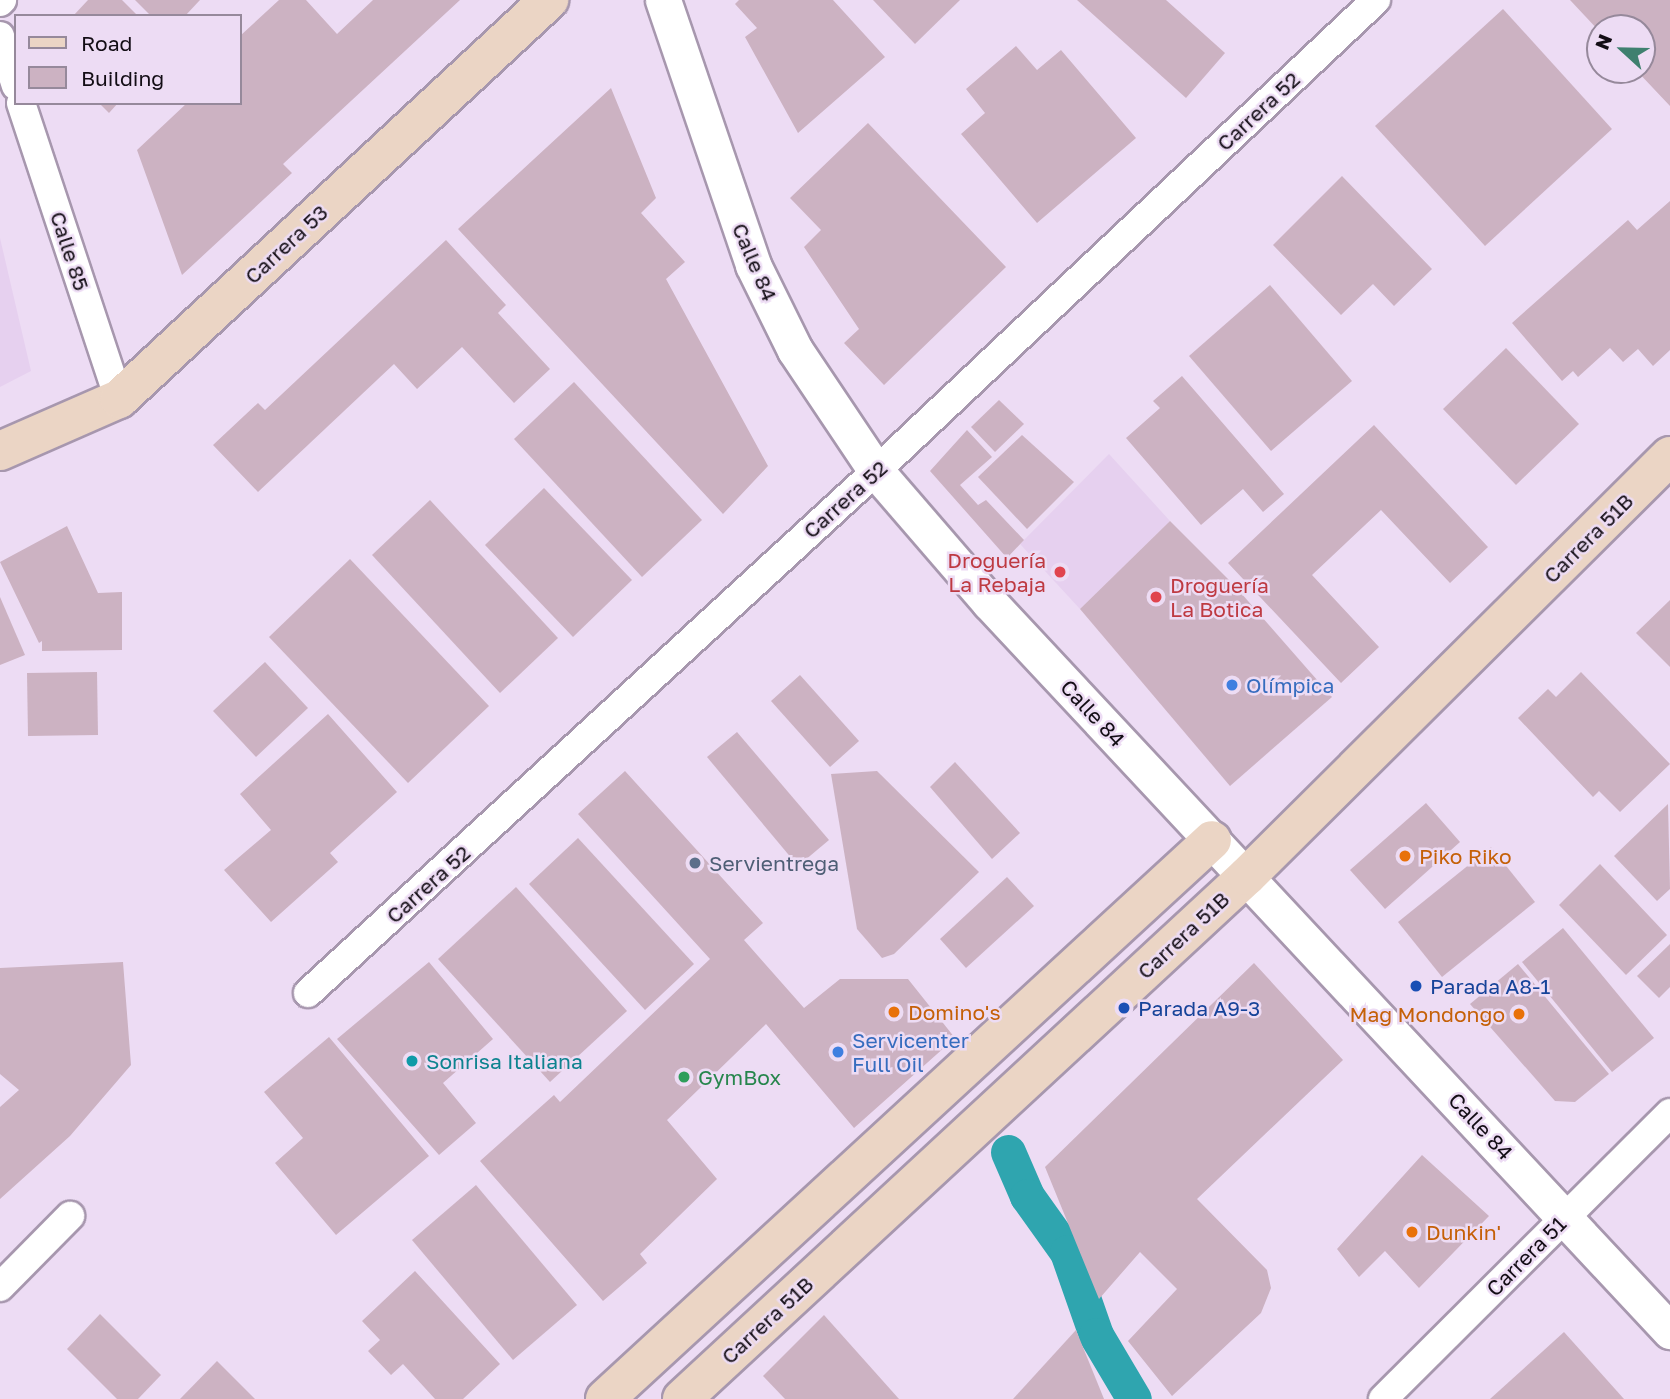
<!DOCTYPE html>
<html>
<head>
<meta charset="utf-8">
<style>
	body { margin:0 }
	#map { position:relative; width:1670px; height:1399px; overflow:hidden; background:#eddcf4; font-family:"Golos Text",sans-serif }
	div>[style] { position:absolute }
	.built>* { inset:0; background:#e6d0ef }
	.canal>* { height:35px; margin:-17.5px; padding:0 17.5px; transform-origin:17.5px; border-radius:17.5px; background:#2fa5af }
	.building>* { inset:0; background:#ccb2c2 }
	.roads { filter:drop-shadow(2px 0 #a797ae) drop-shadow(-2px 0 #a797ae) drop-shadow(0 2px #a797ae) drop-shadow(0 -2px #a797ae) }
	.minor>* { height:28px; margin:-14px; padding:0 14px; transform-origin:14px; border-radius:14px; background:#fff }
	.tertiary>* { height:35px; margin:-17.5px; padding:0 17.5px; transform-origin:17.5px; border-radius:17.5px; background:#fff }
	.secondary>* { height:38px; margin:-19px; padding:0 19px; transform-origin:19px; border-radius:19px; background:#ebd5c5 }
	.dots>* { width:19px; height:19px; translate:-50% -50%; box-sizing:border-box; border:4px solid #eddcf4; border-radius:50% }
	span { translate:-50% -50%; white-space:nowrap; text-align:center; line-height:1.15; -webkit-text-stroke:5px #eddcf4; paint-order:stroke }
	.street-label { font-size:21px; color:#130d15 }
	.health-label { font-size:21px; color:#be3a42 }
	.right { translate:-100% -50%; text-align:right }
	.left { translate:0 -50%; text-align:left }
	.shop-label { font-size:21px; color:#366cbe }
	.food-label { font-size:21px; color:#c56008 }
	.service-label { font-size:21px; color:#4e5e75 }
	.transit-label { font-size:21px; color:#164399 }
	.culture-label { font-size:21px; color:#0d838f }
	.leisure-label { font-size:21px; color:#27864d }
	.legend { position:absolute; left:14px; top:14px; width:228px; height:91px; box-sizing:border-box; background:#eddcf4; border:2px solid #96899b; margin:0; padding:9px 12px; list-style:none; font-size:21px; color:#130d15 }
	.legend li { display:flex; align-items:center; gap:14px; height:35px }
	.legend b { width:35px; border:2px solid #96899b }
	.north { position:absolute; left:1586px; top:14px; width:70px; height:70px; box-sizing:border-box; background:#eddcf4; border:2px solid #96899b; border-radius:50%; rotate:292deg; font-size:19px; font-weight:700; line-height:28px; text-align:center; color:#130d15 }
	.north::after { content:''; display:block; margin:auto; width:24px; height:32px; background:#3f806f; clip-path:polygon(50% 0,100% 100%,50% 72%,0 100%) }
</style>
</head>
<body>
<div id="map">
	<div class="built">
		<i style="clip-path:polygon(0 238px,31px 371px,0 387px)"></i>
		<i style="clip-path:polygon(1109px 454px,1170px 521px,1080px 609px,1020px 544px)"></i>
	</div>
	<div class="canal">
		<i style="left:1008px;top:1152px;width:48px;rotate:66.6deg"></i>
		<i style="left:1027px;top:1196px;width:69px;rotate:54.5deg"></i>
		<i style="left:1067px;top:1252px;width:88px;rotate:70.7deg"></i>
		<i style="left:1096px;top:1335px;width:74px;rotate:59.3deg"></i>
	</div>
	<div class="building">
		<i style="clip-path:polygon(88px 0,122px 0,138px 16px,73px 16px)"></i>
		<i style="clip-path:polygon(135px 0,200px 0,185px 16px,151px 16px)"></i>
		<i style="clip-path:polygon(279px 0,306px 0,337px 34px,373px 0,460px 0,283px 164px,292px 173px,182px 275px,137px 150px,187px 103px,240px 103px,240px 36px)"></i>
		<i style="clip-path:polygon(739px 0,833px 0,885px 57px,798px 133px,745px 37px,757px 28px,735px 4px)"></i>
		<i style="clip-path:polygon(873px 0,960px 0,915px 44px)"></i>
		<i style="clip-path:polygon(1077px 0,1166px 0,1225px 53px,1186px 98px)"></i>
		<i style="clip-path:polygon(1570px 0,1670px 0,1670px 106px,1636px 70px,1642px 70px,1642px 28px,1600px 28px,1600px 32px)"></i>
		<i style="clip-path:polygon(1503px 9px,1612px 129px,1485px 246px,1375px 126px)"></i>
		<i style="clip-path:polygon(1016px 46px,1037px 70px,1061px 50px,1136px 138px,1037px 223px,961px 134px,985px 113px,966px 89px)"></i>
		<i style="clip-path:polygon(611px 88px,656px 198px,641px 213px,685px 262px,666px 279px,768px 466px,723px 514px,458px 229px)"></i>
		<i style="clip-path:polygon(99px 103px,118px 103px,109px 113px)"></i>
		<i style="clip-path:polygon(868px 123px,1006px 267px,884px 385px,844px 343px,859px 329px,804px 247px,821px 230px,790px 198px)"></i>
		<i style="clip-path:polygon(1342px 176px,1432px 269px,1394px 306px,1373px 284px,1341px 315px,1273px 245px)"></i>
		<i style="clip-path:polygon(1670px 201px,1670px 350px,1653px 366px,1638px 349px,1623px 362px,1610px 348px,1578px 377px,1573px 371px,1562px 381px,1512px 323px,1628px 220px,1637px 230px)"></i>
		<i style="clip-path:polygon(446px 240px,506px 305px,498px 313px,550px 369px,514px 403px,462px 347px,417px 389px,394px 364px,258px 492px,213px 445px,258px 403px,265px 410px)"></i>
		<i style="clip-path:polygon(1270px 285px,1352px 381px,1271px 451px,1189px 356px)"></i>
		<i style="clip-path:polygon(1506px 348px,1579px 424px,1516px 485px,1443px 409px)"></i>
		<i style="clip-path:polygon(1182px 376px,1284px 494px,1263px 512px,1243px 489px,1201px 525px,1126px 438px,1160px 408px,1153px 401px)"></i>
		<i style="clip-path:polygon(574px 382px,702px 520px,642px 577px,514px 439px)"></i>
		<i style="clip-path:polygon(999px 400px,1024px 424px,995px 452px,971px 427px)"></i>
		<i style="clip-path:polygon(1374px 425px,1488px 547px,1450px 583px,1381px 510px,1312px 575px,1379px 647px,1341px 683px,1228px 563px)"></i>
		<i style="clip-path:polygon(967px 430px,992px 457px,960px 485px,978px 505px,986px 500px,1024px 540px,1007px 558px,930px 471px)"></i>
		<i style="clip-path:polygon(1022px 435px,1074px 482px,1027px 529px,978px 477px)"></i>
		<i style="clip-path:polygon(544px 488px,632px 580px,573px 637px,485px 545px)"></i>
		<i style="clip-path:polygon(430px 500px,558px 638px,500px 693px,372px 555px)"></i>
		<i style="clip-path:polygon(1170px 521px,1234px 585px,1332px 697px,1230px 786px,1080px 609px)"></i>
		<i style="clip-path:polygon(67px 526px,98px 593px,122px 592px,122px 650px,42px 651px,42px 641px,39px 643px,0 562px)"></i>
		<i style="clip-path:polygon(350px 559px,489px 706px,408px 783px,269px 637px)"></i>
		<i style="clip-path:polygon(0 597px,25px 655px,0 665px)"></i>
		<i style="clip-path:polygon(1670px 600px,1670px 667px,1636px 633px)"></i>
		<i style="clip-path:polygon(265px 662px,308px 708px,256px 757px,213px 711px)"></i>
		<i style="clip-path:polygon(97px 672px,98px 735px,28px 736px,27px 673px)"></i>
		<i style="clip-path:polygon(1581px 672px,1670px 764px,1620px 812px,1599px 791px,1593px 797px,1518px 718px,1548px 689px,1556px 697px)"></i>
		<i style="clip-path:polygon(800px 675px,859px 741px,830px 767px,771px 701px)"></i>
		<i style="clip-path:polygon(328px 714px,397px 792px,330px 853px,338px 862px,271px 922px,224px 870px,271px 830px,240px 794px)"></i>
		<i style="clip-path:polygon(737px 732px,829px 840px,798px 866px,707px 757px)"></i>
		<i style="clip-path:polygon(955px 762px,1020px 833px,992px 859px,930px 787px)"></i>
		<i style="clip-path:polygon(625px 771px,763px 923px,744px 940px,804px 1008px,840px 979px,908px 979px,955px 1038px,854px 1128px,766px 1024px,667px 1120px,717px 1179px,640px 1254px,647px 1263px,603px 1301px,480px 1161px,554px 1095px,560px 1102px,710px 959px,578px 814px)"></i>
		<i style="clip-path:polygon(877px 771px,979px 872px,894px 954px,882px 958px,857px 929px,831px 774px)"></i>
		<i style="clip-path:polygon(1426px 803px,1460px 842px,1385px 909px,1350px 870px)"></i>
		<i style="clip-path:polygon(1668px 804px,1670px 889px,1657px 901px,1614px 856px)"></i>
		<i style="clip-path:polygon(578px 838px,694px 964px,645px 1010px,529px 884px)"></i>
		<i style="clip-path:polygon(1491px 847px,1535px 902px,1442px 977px,1398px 922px)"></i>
		<i style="clip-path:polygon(1600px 864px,1667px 935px,1626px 975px,1559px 905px)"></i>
		<i style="clip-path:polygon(1007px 877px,1034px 906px,966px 968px,940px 939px)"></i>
		<i style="clip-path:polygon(516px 887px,627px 1011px,550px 1082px,438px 959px)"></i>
		<i style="clip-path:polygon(1563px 928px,1654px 1038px,1612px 1072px,1522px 962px)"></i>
		<i style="clip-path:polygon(1670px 944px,1670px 987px,1659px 998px,1637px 976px)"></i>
		<i style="clip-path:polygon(123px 962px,131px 1065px,70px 1136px,0 1199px,0 1107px,19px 1090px,0 1074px,0 968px)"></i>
		<i style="clip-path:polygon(429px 962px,493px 1039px,443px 1083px,476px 1123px,439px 1155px,337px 1039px)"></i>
		<i style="clip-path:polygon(1254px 963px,1343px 1060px,1197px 1199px,1267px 1270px,1271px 1288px,1261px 1313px,1172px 1396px,1128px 1341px,1177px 1289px,1140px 1252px,1099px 1299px,1045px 1167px)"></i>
		<i style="clip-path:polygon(1518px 964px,1609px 1074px,1575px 1102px,1555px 1101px,1470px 1004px)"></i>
		<i style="clip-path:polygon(329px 1037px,429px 1156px,336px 1235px,275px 1163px,303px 1138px,264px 1092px)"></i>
		<i style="clip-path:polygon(1422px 1155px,1489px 1216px,1419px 1288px,1385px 1251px,1359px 1277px,1337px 1249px)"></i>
		<i style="clip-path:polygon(476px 1185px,577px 1305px,513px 1360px,412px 1240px)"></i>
		<i style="clip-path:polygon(415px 1271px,500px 1364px,463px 1399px,435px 1399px,403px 1364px,391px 1375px,368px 1351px,380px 1340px,362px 1321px)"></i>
		<i style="clip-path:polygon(100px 1314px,161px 1375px,138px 1399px,117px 1399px,67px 1349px)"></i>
		<i style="clip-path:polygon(824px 1315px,899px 1399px,785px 1399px,763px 1376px)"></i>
		<i style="clip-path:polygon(1076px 1330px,1104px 1399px,1013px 1399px)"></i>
		<i style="clip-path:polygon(1564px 1332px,1624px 1399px,1490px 1399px)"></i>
		<i style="clip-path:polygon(217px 1361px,255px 1399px,180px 1399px)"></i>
	</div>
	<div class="roads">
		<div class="minor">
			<i style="left:0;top:2px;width:3px;rotate:-45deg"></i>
			<i style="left:0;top:36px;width:52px;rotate:72.3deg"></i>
			<i style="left:21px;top:103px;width:312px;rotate:71.7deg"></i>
			<i style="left:308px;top:993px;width:771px;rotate:-42.58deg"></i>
			<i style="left:876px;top:471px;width:687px;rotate:-43.29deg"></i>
			<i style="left:0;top:1287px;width:100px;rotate:-45.4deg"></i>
			<i style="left:1383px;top:1399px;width:405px;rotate:-44.9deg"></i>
		</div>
		<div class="tertiary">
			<i style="left:663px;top:0;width:280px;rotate:71.2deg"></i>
			<i style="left:753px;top:265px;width:95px;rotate:63.7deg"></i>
			<i style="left:795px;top:350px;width:146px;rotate:56.2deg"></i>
			<i style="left:876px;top:471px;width:173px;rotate:49.2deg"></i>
			<i style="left:989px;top:602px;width:998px;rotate:46.95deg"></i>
		</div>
		<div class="secondary">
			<i style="left:0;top:451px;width:130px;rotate:-23.6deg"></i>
			<i style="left:119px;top:399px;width:587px;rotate:-42.86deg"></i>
			<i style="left:605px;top:1399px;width:825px;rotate:-42.64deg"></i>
			<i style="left:682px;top:1399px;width:770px;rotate:-42.79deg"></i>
			<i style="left:1247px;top:876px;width:596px;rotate:-44.8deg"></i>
		</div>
	</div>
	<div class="dots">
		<i style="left:1060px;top:572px;background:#e0444e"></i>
		<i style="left:1156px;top:597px;background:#e0444e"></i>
		<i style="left:1232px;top:685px;background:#3f7fe0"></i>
		<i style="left:1405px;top:856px;background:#e8710a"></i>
		<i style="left:695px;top:863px;background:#5c6f8a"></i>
		<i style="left:1416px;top:986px;background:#1a4fb4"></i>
		<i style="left:1124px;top:1008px;background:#1a4fb4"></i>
		<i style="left:894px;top:1012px;background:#e8710a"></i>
		<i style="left:1519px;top:1014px;background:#e8710a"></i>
		<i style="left:838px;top:1052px;background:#3f7fe0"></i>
		<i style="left:412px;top:1061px;background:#0f9aa8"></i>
		<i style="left:684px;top:1077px;background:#2e9e5b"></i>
		<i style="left:1412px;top:1232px;background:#e8710a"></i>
	</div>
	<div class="street-label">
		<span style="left:1258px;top:111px;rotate:-43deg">Carrera 52</span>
		<span style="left:286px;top:244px;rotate:-43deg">Carrera 53</span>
		<span style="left:70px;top:251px;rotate:72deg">Calle 85</span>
		<span style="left:755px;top:262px;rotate:67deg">Calle 84</span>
		<span style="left:845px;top:499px;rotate:-42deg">Carrera 52</span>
		<span style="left:1588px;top:538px;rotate:-45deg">Carrera 51B</span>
		<span style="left:1093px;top:713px;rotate:47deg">Calle 84</span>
		<span style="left:428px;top:884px;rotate:-42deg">Carrera 52</span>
		<span style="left:1183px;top:935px;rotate:-43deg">Carrera 51B</span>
		<span style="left:1481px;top:1126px;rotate:47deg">Calle 84</span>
		<span style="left:1526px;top:1256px;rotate:-45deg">Carrera 51</span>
		<span style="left:767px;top:1320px;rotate:-43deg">Carrera 51B</span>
	</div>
	<div class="health-label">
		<span class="right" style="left:1046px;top:572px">Droguería<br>La Rebaja</span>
		<span class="left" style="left:1170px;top:597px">Droguería<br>La Botica</span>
	</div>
	<div class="shop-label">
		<span class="left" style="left:1246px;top:685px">Olímpica</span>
		<span class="left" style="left:852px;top:1052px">Servicenter<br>Full Oil</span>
	</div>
	<div class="food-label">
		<span class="left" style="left:1419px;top:856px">Piko Riko</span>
		<span class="left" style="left:908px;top:1012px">Domino's</span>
		<span class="right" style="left:1505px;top:1014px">Mag Mondongo</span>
		<span class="left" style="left:1426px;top:1232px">Dunkin'</span>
	</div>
	<div class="service-label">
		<span class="left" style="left:709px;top:863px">Servientrega</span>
	</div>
	<div class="transit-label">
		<span class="left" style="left:1430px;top:986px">Parada A8-1</span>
		<span class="left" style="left:1138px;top:1008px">Parada A9-3</span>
	</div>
	<div class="culture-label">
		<span class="left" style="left:426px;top:1061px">Sonrisa Italiana</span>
	</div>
	<div class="leisure-label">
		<span class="left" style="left:698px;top:1077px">GymBox</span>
	</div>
	<ul class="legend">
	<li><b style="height:9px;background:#ebd5c5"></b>Road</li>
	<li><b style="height:19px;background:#ccb2c2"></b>Building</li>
	</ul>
	<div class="north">N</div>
</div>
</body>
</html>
